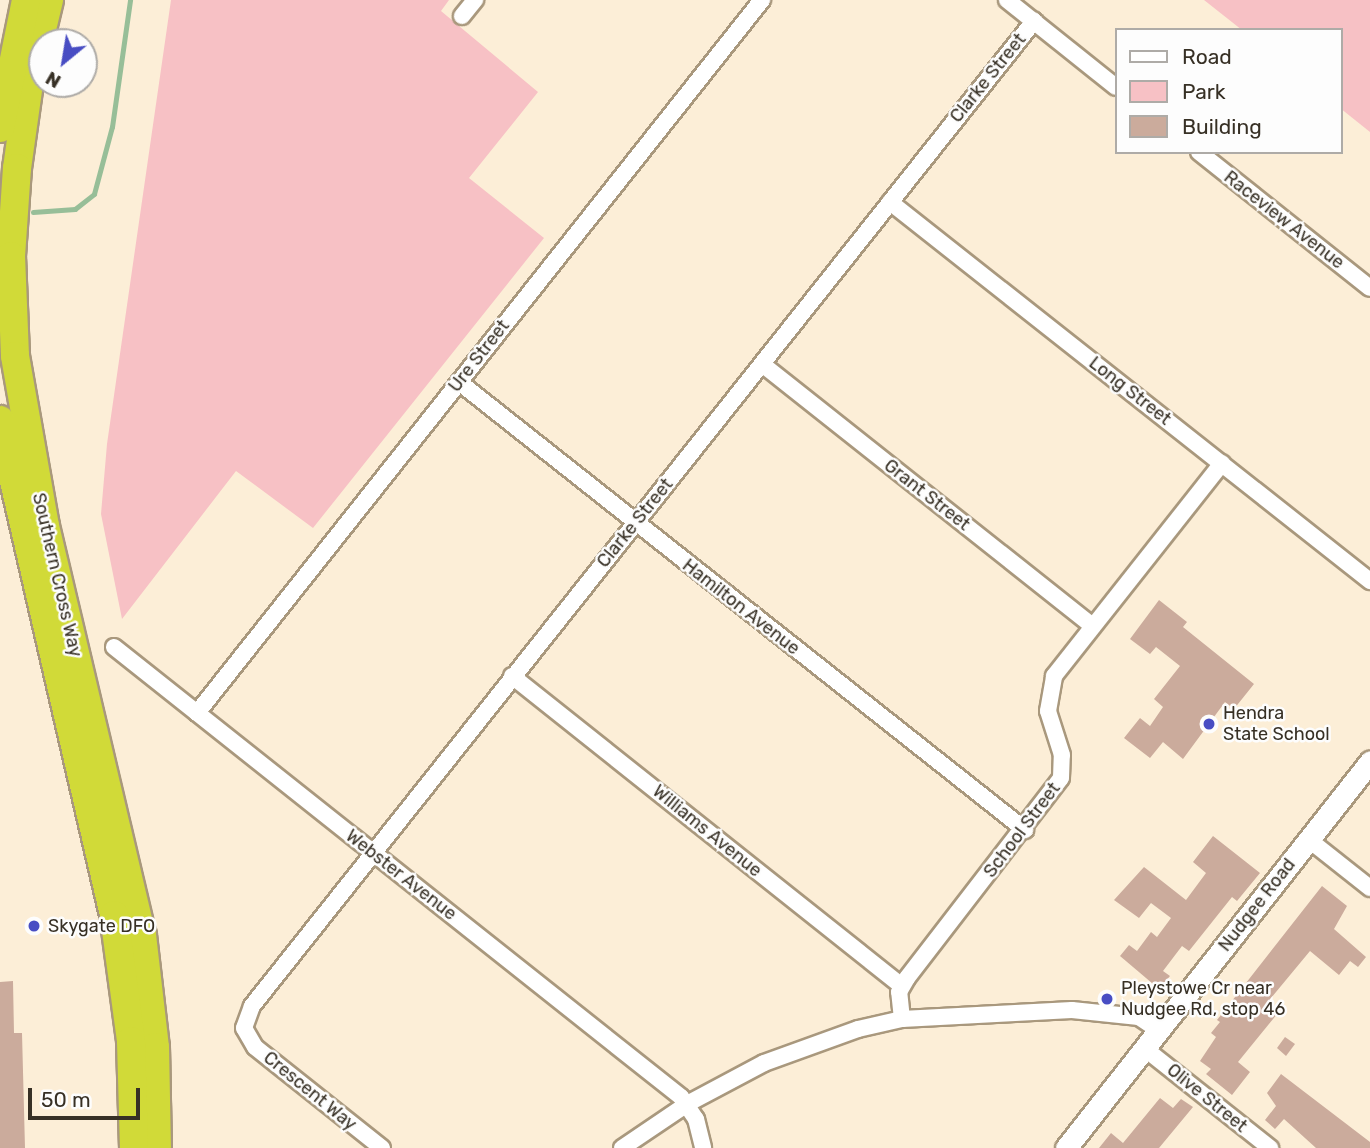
<!DOCTYPE html>
<html>
<head>
<meta charset="utf-8">
<style>
	body { margin:0 }
	#map { position:relative; width:1370px; height:1148px; overflow:hidden; background:#fceed7; font-family:Rubik,sans-serif }
	div>[style] { position:absolute }
	.green>* { inset:0; background:#f7c1c5 }
	.stream>* { height:4.5px; margin:-2.25px; padding:0 2.25px; transform-origin:2.25px; border-radius:2.25px; background:#97be98 }
	.building>* { inset:0; background:#cbab9c }
	.roads { filter:drop-shadow(2px 0 #a9987d) drop-shadow(-2px 0 #a9987d) drop-shadow(0 2px #a9987d) drop-shadow(0 -2px #a9987d) }
	.street>* { height:16px; margin:-8px; padding:0 8px; transform-origin:8px; border-radius:8px; background:#fff }
	.secondary>* { height:21px; margin:-10.5px; padding:0 10.5px; transform-origin:10.5px; border-radius:10.5px; background:#fff }
	.highway>* { height:28px; margin:-14px; padding:0 14px; transform-origin:14px; border-radius:14px; background:#d1da38 }
	.dots>* { width:19px; height:19px; translate:-50% -50%; box-sizing:border-box; border:4px solid #fdfdfd; border-radius:50% }
	span { translate:-50% -50%; white-space:nowrap; text-align:center; line-height:1.15; -webkit-text-stroke:5px #fdfdfd; paint-order:stroke }
	.street-label { font-size:18px; color:#373025 }
	.poi-label { font-size:18px; color:#373025 }
	.left { translate:0 -50%; text-align:left }
	.legend { position:absolute; left:1115px; top:28px; width:228px; height:126px; box-sizing:border-box; background:#fdfdfd; border:2px solid #aeaba7; margin:0; padding:9px 12px; list-style:none; font-size:21px; color:#373025 }
	.legend li { display:flex; align-items:center; gap:14px; height:35px }
	.legend b { width:35px; border:2px solid #aeaba7 }
	.north { position:absolute; left:28px; top:28px; width:70px; height:70px; box-sizing:border-box; background:#fdfdfd; border:2px solid #aeaba7; border-radius:50%; rotate:210deg; font-size:19px; font-weight:700; line-height:28px; text-align:center; color:#373025 }
	.north::after { content:''; display:block; margin:auto; width:24px; height:32px; background:#484dc3; clip-path:polygon(50% 0,100% 100%,50% 72%,0 100%) }
	.scale { position:absolute; left:28px; top:1088px; width:112px; height:32px; box-sizing:border-box; border:4px solid #373025; border-top:0; padding-left:9px; font-size:21px; line-height:24px; white-space:nowrap; color:#373025; -webkit-text-stroke:5px #fdfdfd; paint-order:stroke }
</style>
</head>
<body>
<div id="map">
	<div class="green">
		<i style="clip-path:polygon(171px 0,449px 0,441px 11px,538px 92px,469px 178px,544px 238px,313px 528px,236px 471px,122px 619px,101px 514px,107px 444px)"></i>
		<i style="clip-path:polygon(1204px 0,1370px 0,1370px 132px,1340px 108px,1340px 30px,1242px 30px)"></i>
	</div>
	<div class="stream">
		<i style="left:33px;top:212px;width:42px;rotate:-4.1deg"></i>
		<i style="left:75px;top:209px;width:24px;rotate:-38deg"></i>
		<i style="left:94px;top:194px;width:69px;rotate:-75deg"></i>
		<i style="left:112px;top:127px;width:128px;rotate:-81.9deg"></i>
	</div>
	<div class="building">
		<i style="clip-path:polygon(1159px 600px,1187px 622px,1183px 627px,1254px 684px,1234px 709px,1225px 702px,1183px 759px,1163px 742px,1150px 758px,1124px 738px,1140px 718px,1150px 726px,1163px 707px,1154px 699px,1180px 666px,1156px 647px,1150px 654px,1130px 639px)"></i>
		<i style="clip-path:polygon(1213px 836px,1260px 873px,1237px 901px,1232px 897px,1189px 951px,1182px 946px,1163px 971px,1170px 976px,1159px 989px,1120px 956px,1129px 945px,1137px 951px,1151px 932px,1157px 937px,1171px 918px,1151px 903px,1139px 918px,1114px 900px,1144px 867px,1186px 900px,1206px 873px,1193px 862px)"></i>
		<i style="clip-path:polygon(1322px 886px,1347px 906px,1334px 929px,1366px 957px,1358px 967px,1350px 961px,1339px 975px,1310px 951px,1266px 1004px,1278px 1013px,1238px 1062px,1250px 1072px,1232px 1095px,1206px 1074px,1211px 1069px,1200px 1061px,1216px 1037px,1211px 1033px,1220px 1022px,1217px 1020px)"></i>
		<i style="clip-path:polygon(13px 981px,14px 1033px,22px 1033px,25px 1148px,0 1148px,0 982px)"></i>
		<i style="clip-path:polygon(1285px 1037px,1295px 1044px,1286px 1056px,1277px 1048px)"></i>
		<i style="clip-path:polygon(1281px 1074px,1370px 1142px,1370px 1148px,1316px 1148px,1284px 1119px,1275px 1129px,1265px 1120px,1276px 1106px,1267px 1093px)"></i>
		<i style="clip-path:polygon(1160px 1098px,1173px 1108px,1181px 1099px,1193px 1107px,1159px 1148px,1099px 1148px,1111px 1133px,1123px 1143px)"></i>
	</div>
	<div class="roads">
		<div class="street">
			<i style="left:1007px;top:0;width:139px;rotate:38.6deg"></i>
			<i style="left:462px;top:16px;width:21px;rotate:-51deg"></i>
			<i style="left:1199px;top:152px;width:218px;rotate:38.5deg"></i>
			<i style="left:890px;top:202px;width:612px;rotate:38.29deg"></i>
			<i style="left:762px;top:364px;width:421px;rotate:38.4deg"></i>
			<i style="left:459px;top:382px;width:722px;rotate:38.36deg"></i>
			<i style="left:114px;top:647px;width:724px;rotate:38.44deg"></i>
			<i style="left:681px;top:1097px;width:27px;rotate:56deg"></i>
			<i style="left:696px;top:1119px;width:30px;rotate:76deg"></i>
			<i style="left:512px;top:676px;width:498px;rotate:38.5deg"></i>
			<i style="left:197px;top:713px;width:910px;rotate:-51.61deg"></i>
			<i style="left:1308px;top:839px;width:79px;rotate:38.3deg"></i>
			<i style="left:902px;top:1019px;width:27px;rotate:-96deg"></i>
			<i style="left:899px;top:992px;width:16px;rotate:-60deg"></i>
			<i style="left:907px;top:978px;width:252px;rotate:-52.4deg"></i>
			<i style="left:1061px;top:778px;width:23px;rotate:-88deg"></i>
			<i style="left:1062px;top:755px;width:46px;rotate:-107.7deg"></i>
			<i style="left:1048px;top:711px;width:36px;rotate:-80deg"></i>
			<i style="left:1054px;top:676px;width:271px;rotate:-51.7deg"></i>
			<i style="left:1144px;top:1048px;width:161px;rotate:38.4deg"></i>
			<i style="left:382px;top:1148px;width:162px;rotate:-141.5deg"></i>
			<i style="left:255px;top:1047px;width:22px;rotate:-120deg"></i>
			<i style="left:244px;top:1028px;width:23px;rotate:-70deg"></i>
			<i style="left:252px;top:1006px;width:1258px;rotate:-51.55deg"></i>
			<i style="left:622px;top:1148px;width:78px;rotate:-34.1deg"></i>
			<i style="left:687px;top:1104px;width:87px;rotate:-28deg"></i>
			<i style="left:764px;top:1063px;width:100px;rotate:-19.9deg"></i>
			<i style="left:858px;top:1029px;width:45px;rotate:-12.8deg"></i>
			<i style="left:902px;top:1019px;width:170px;rotate:-3deg"></i>
			<i style="left:1072px;top:1010px;width:67px;rotate:6deg"></i>
			<i style="left:1139px;top:1017px;width:23px;rotate:34deg"></i>
		</div>
		<div class="secondary">
			<i style="left:1066px;top:1148px;width:492px;rotate:-51.8deg"></i>
		</div>
		<div class="highway">
			<i style="left:49px;top:0;width:85px;rotate:103.5deg"></i>
			<i style="left:29px;top:83px;width:86px;rotate:98deg"></i>
			<i style="left:17px;top:168px;width:88px;rotate:93.9deg"></i>
			<i style="left:11px;top:256px;width:100px;rotate:87.7deg"></i>
			<i style="left:15px;top:356px;width:173px;rotate:80deg"></i>
			<i style="left:45px;top:526px;width:420px;rotate:76.7deg"></i>
			<i style="left:142px;top:935px;width:113px;rotate:83.4deg"></i>
			<i style="left:155px;top:1047px;width:101px;rotate:88.9deg"></i>
			<i style="left:0;top:128px;width:131px;rotate:-78.5deg"></i>
			<i style="left:0;top:420px;width:508px;rotate:77.03deg"></i>
			<i style="left:114px;top:915px;width:127px;rotate:82.3deg"></i>
			<i style="left:131px;top:1041px;width:107px;rotate:88.4deg"></i>
		</div>
	</div>
	<div class="dots">
		<i style="left:1209px;top:724px;background:#484dc3"></i>
		<i style="left:34px;top:926px;background:#484dc3"></i>
		<i style="left:1107px;top:999px;background:#484dc3"></i>
	</div>
	<div class="street-label">
		<span style="left:988px;top:78px;rotate:-51deg">Clarke Street</span>
		<span style="left:1284px;top:220px;rotate:38deg">Raceview Avenue</span>
		<span style="left:479px;top:356px;rotate:-52deg">Ure Street</span>
		<span style="left:1130px;top:391px;rotate:38deg">Long Street</span>
		<span style="left:927px;top:495px;rotate:38deg">Grant Street</span>
		<span style="left:635px;top:523px;rotate:-51deg">Clarke Street</span>
		<span style="left:57px;top:575px;rotate:77deg">Southern Cross Way</span>
		<span style="left:741px;top:607px;rotate:38deg">Hamilton Avenue</span>
		<span style="left:1022px;top:830px;rotate:-53deg">School Street</span>
		<span style="left:707px;top:831px;rotate:39deg">Williams Avenue</span>
		<span style="left:401px;top:875px;rotate:38deg">Webster Avenue</span>
		<span style="left:1257px;top:905px;rotate:-52deg">Nudgee Road</span>
		<span style="left:310px;top:1091px;rotate:39deg">Crescent Way</span>
		<span style="left:1207px;top:1098px;rotate:39deg">Olive Street</span>
	</div>
	<div class="poi-label">
		<span class="left" style="left:1223px;top:724px">Hendra<br>State School</span>
		<span class="left" style="left:48px;top:926px">Skygate DFO</span>
		<span class="left" style="left:1121px;top:999px">Pleystowe Cr near<br>Nudgee Rd, stop 46</span>
	</div>
	<ul class="legend">
	<li><b style="height:9px;background:#fff"></b>Road</li>
	<li><b style="height:19px;background:#f7c1c5"></b>Park</li>
	<li><b style="height:19px;background:#cbab9c"></b>Building</li>
	</ul>
	<div class="north">N</div>
	<div class="scale">50 m</div>
</div>
</body>
</html>
